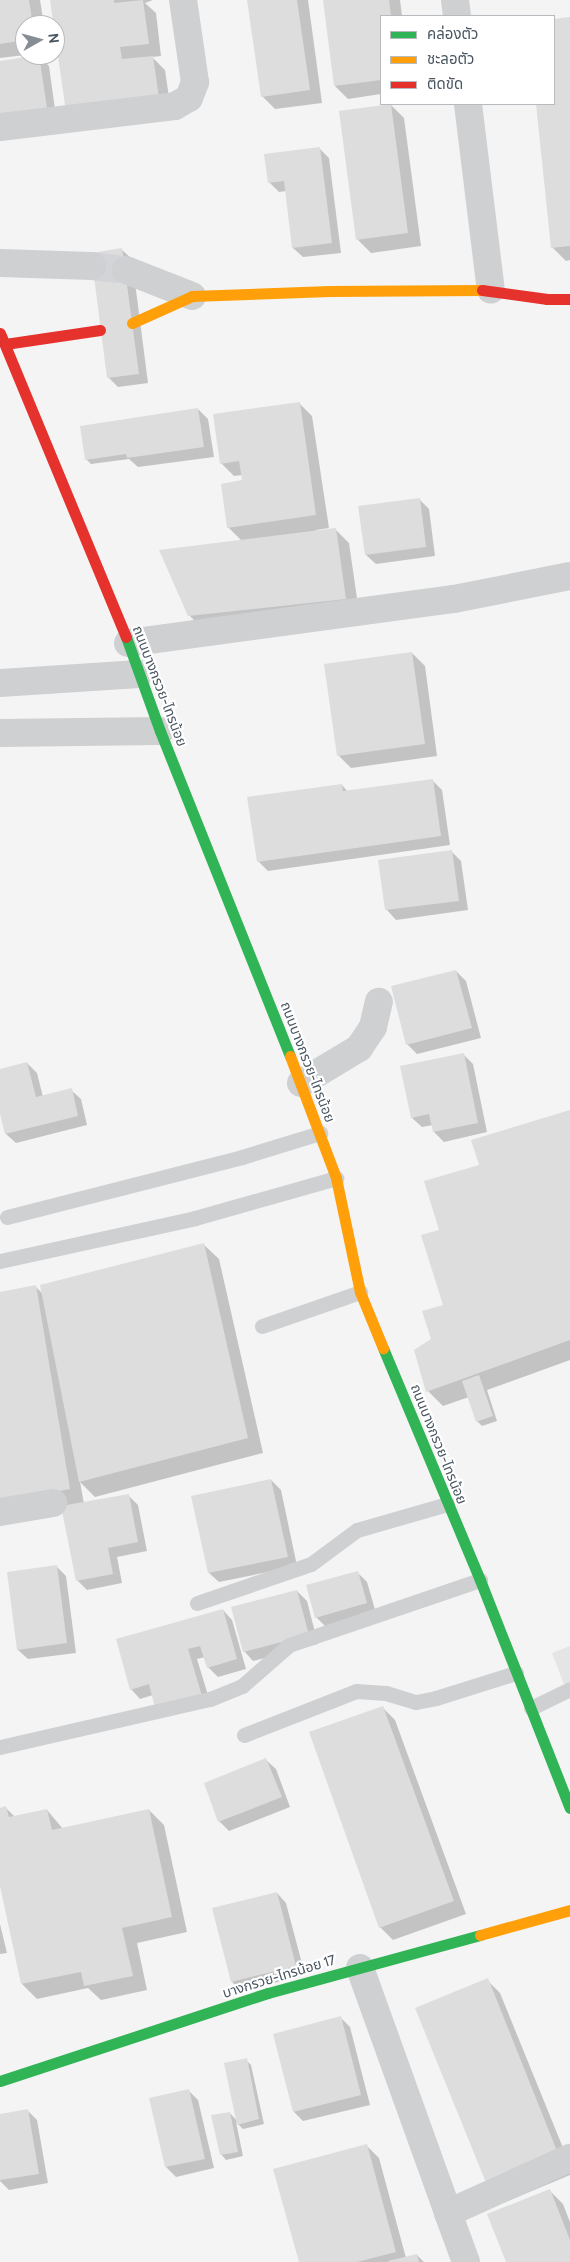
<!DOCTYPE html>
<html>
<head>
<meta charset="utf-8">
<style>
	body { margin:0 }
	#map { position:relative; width:570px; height:2262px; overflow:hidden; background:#f4f4f4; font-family:Cabin,"Noto Sans Thai",sans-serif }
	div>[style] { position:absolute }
	.education>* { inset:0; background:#e6e5e6 }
	.shadow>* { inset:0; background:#0003 }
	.building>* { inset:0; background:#ddddde }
	.street-tunnel>* { height:28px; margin-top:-14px; transform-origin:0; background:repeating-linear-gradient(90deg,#d2d4d7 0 28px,transparent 0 42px) }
	.lane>* { height:15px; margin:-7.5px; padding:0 7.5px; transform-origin:7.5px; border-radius:7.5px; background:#ced0d2 }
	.street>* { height:28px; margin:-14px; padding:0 14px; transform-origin:14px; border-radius:14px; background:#ced0d2 }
	.fast>* { height:11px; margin:-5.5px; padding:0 5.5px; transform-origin:5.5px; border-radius:5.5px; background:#30b455 }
	.slow>* { height:11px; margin:-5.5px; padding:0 5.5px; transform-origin:5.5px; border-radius:5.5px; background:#ff9f0a }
	.jam>* { height:11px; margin:-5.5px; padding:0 5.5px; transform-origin:5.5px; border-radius:5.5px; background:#e5322d }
	span { translate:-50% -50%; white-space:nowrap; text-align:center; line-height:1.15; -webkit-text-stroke:4.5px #fff; paint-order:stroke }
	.street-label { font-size:14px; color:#4a5661 }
	.legend { position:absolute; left:380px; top:15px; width:175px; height:90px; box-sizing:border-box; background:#fff; border:1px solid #b7bbc0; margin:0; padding:6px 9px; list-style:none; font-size:15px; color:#4a5661 }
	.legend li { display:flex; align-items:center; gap:10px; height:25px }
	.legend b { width:25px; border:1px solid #b7bbc0 }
	.north { position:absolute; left:15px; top:15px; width:50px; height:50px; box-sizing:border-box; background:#fff; border:1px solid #b7bbc0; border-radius:50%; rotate:83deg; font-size:14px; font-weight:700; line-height:20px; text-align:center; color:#4a5661 }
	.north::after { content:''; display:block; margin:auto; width:18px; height:22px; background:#868d94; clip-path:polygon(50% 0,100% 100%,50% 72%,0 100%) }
</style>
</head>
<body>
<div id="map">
	<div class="education">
		<i style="clip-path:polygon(570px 1646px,570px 1700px,552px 1653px)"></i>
	</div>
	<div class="shadow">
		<i style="clip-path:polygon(0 0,40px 0,44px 25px,25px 25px,25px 55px,0 58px)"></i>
		<i style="clip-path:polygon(51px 0,153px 0,145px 3px,156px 13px,161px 56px,152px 57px,165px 70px,171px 111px)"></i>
		<i style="clip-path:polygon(249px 0,308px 0,322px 103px,275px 109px,262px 96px)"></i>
		<i style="clip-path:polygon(324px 0,400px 0,402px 16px,381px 16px,381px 94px,348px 99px,335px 86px)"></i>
		<i style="clip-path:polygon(570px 19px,570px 260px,566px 261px,553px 248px,537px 104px,554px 104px,554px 20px)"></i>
		<i style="clip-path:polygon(39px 56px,49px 66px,57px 124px,0 62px)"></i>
		<i style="clip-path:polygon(391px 105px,404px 118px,421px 246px,371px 253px,358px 240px)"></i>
		<i style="clip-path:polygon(319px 148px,329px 158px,341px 253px,303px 257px,293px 248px,286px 191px,279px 192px,269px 182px)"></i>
		<i style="clip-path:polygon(122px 250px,132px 259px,148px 383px,118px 387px,108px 377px)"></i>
		<i style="clip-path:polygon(299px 403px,312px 416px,329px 528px,316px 530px,316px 532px,336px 530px,349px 543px,359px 612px,202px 628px,189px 615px,242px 541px,228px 527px,243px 481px,242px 475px,234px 476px,221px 463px)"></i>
		<i style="clip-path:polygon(198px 409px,208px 419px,214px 457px,138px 467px,129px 459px,91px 464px,86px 459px)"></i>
		<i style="clip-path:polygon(419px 499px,429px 509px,435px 556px,376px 564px,366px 555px)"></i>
		<i style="clip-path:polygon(412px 653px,425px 666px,437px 756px,351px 768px,338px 755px)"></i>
		<i style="clip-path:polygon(432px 780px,442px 790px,450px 845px,268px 871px,258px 861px,342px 785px,348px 792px)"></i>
		<i style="clip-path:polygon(451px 851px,461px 861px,468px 910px,396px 920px,387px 910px,380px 861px)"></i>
		<i style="clip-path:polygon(456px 971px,466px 981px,481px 1038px,417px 1054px,408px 1045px,392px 987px)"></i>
		<i style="clip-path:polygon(463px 1054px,473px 1064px,487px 1132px,444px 1142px,434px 1132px,433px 1125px,422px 1127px,412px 1118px)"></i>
		<i style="clip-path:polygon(27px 1063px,37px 1073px,43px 1097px,71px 1090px,81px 1099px,87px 1125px,16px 1143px,6px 1134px,0 1109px,0 1070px)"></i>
		<i style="clip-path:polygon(570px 1111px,570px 1360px,487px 1390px,497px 1421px,482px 1426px,477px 1421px,469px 1397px,443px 1406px,428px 1391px,432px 1339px,444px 1305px,440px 1231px,480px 1165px)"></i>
		<i style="clip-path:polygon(203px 1244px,219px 1259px,263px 1453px,95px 1497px,80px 1482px,84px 1504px,128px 1495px,138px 1505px,147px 1551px,117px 1557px,122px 1583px,87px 1590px,77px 1580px,63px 1507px,0 1293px,36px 1287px,43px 1294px)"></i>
		<i style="clip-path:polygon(271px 1480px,281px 1490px,297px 1566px,219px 1582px,209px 1573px)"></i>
		<i style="clip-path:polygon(57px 1567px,66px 1576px,76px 1653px,28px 1659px,18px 1650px)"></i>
		<i style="clip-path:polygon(357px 1572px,367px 1582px,376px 1613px,326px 1627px,316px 1617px)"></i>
		<i style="clip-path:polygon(297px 1591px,307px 1601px,318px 1644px,253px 1661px,244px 1651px)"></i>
		<i style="clip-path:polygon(223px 1610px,232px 1620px,246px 1669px,218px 1677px,208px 1667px,205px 1657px,197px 1659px,211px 1705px,166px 1717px,156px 1707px,153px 1695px,140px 1699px,131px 1689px)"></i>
		<i style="clip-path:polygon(382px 1707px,395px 1720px,466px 1914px,393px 1940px,380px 1927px)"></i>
		<i style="clip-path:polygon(266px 1760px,276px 1769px,290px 1807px,229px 1831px,219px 1821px)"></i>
		<i style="clip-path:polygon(6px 1808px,15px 1817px,47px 1810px,63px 1829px,149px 1810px,164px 1825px,187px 1932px,137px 1943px,147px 1990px,101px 2000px,88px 1988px,37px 1999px,22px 1984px,0 1880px,0 1809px)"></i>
		<i style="clip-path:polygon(277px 1893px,286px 1903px,305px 1975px,242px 1991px,232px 1982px)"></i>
		<i style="clip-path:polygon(0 1924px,7px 1953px,0 1954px)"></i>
		<i style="clip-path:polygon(487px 1980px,500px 1993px,570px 2165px,570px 2175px,503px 2203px)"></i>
		<i style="clip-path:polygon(340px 2017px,350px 2027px,370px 2105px,303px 2121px,294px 2112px)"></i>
		<i style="clip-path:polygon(246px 2060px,251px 2065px,264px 2124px,243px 2129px,236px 2122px,243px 2156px,226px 2160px,221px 2154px,230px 2113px,237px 2121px)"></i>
		<i style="clip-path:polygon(189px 2091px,198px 2100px,214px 2168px,176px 2177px,166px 2167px,150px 2099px)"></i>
		<i style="clip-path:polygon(27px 2110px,37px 2120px,48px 2183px,9px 2190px,0 2181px,0 2115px)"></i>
		<i style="clip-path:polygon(366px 2145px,379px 2158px,406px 2258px,417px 2255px,424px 2262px,300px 2262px)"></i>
		<i style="clip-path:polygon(550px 2191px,563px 2204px,570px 2222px,570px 2262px,507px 2262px)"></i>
	</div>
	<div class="building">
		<i style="clip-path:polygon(0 0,29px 0,33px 25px,25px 25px,25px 40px,0 44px)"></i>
		<i style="clip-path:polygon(50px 0,114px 0,114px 3px,143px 0,149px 44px,120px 47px,122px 59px,153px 56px,159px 98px,66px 112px)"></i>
		<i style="clip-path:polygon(247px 0,297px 0,310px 90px,261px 97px)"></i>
		<i style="clip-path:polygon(323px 0,389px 0,391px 16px,381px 16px,381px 80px,334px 86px)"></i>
		<i style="clip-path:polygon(570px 17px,570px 246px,551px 248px,536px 104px,554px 104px,554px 19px)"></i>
		<i style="clip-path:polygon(39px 55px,48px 115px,0 122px,0 61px)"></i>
		<i style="clip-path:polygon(391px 104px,408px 233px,356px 240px,339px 111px)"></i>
		<i style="clip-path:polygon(320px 147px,332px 243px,292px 248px,284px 181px,268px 183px,264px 154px)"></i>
		<i style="clip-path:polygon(122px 248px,139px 374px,107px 378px,91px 253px)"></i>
		<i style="clip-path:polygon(300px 402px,316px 515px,227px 528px,221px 484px,242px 480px,239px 461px,220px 464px,213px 414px)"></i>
		<i style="clip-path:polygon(198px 408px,204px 447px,127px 458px,126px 454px,85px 460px,80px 426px)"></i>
		<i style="clip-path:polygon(420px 498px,426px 547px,365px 555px,358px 506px)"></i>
		<i style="clip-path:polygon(336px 528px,346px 599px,188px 616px,159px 550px)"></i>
		<i style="clip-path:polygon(412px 652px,425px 744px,337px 756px,324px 664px)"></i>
		<i style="clip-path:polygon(433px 779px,441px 836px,257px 862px,247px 797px,342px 784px,343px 791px)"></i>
		<i style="clip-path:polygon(452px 850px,459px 901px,385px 910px,378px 860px)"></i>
		<i style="clip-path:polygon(456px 970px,472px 1028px,406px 1045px,391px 986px)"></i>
		<i style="clip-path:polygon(464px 1053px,478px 1123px,433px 1132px,429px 1114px,411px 1118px,400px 1066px)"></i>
		<i style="clip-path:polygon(27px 1062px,36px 1097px,72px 1088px,78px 1116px,5px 1134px,0 1114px,0 1069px)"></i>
		<i style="clip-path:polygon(570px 1110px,570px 1340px,426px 1392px,414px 1350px,431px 1339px,422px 1311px,443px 1305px,421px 1235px,439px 1230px,424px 1181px,479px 1165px,471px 1140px)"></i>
		<i style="clip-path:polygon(204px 1243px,248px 1438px,79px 1482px,40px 1285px)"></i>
		<i style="clip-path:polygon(36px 1285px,70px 1489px,0 1502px,0 1292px)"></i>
		<i style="clip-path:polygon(479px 1375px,493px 1416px,476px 1422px,462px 1381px)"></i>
		<i style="clip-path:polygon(271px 1479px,288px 1557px,208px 1573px,191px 1496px)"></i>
		<i style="clip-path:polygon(129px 1494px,138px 1542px,108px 1548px,113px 1574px,76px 1581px,61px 1506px)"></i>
		<i style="clip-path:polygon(57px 1565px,67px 1643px,17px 1650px,7px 1572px)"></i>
		<i style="clip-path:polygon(358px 1571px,367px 1603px,315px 1618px,306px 1585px)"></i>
		<i style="clip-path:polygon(297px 1590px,309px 1635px,243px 1652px,231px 1607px)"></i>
		<i style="clip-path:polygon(223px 1609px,237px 1659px,207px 1668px,200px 1646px,188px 1649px,202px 1696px,155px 1708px,149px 1684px,130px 1690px,116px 1639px)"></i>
		<i style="clip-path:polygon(383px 1706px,454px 1901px,379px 1928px,309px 1732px)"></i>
		<i style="clip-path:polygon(266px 1758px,282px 1797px,218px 1822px,204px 1783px)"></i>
		<i style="clip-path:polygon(6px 1806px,9px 1817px,47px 1809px,52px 1830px,149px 1809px,172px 1917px,122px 1928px,133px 1976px,84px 1986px,81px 1972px,21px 1984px,0 1886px,0 1808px)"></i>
		<i style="clip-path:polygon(277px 1892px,296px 1966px,231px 1982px,212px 1908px)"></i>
		<i style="clip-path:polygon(488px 1978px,561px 2161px,489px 2190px,415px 2008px)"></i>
		<i style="clip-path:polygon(341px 2016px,361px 2095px,293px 2112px,273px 2034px)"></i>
		<i style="clip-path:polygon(247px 2058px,259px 2119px,237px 2125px,224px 2063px)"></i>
		<i style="clip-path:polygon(189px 2089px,205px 2159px,165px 2167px,149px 2098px)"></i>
		<i style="clip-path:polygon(28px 2109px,39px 2174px,0 2180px,0 2114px)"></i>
		<i style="clip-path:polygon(230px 2112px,238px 2152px,220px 2155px,211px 2115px)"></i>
		<i style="clip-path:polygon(367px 2144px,396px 2252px,357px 2262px,299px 2262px,273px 2169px)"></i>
		<i style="clip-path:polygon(550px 2189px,570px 2240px,570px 2262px,506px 2262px,487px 2214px)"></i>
		<i style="clip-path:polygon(417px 2254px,419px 2262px,389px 2262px,388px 2261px)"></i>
	</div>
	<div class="street-tunnel">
		<i style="left:92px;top:266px;width:34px;rotate:7deg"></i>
	</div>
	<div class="lane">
		<i style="left:7px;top:1217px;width:243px;rotate:-14.3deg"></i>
		<i style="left:242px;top:1157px;width:82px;rotate:-17.1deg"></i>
		<i style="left:0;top:1261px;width:200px;rotate:-12.4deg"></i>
		<i style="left:195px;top:1218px;width:147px;rotate:-15.8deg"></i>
		<i style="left:262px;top:1326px;width:104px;rotate:-19.1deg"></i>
		<i style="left:197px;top:1603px;width:120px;rotate:-18.9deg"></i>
		<i style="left:311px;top:1564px;width:57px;rotate:-36.5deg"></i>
		<i style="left:357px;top:1530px;width:94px;rotate:-16.1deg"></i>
		<i style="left:531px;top:1708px;width:43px;rotate:-26deg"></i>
		<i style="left:244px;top:1735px;width:120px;rotate:-21.4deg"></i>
		<i style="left:356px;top:1691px;width:30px;rotate:4deg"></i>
		<i style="left:386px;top:1693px;width:31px;rotate:17deg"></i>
		<i style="left:416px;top:1702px;width:20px;rotate:-11deg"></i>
		<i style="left:436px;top:1698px;width:84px;rotate:-17.4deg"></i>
		<i style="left:0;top:1747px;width:215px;rotate:-12.9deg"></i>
		<i style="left:210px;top:1699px;width:35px;rotate:-22deg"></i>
		<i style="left:242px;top:1686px;width:62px;rotate:-41.1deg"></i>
		<i style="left:289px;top:1645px;width:202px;rotate:-18.8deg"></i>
	</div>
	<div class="street">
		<i style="left:455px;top:0;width:16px;rotate:83deg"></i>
		<i style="left:468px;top:104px;width:187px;rotate:83deg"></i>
		<i style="left:0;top:127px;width:176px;rotate:-6.8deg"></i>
		<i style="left:175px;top:106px;width:16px;rotate:-30deg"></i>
		<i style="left:189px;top:98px;width:17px;rotate:-69deg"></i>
		<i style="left:195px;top:82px;width:83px;rotate:-98.3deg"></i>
		<i style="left:0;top:263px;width:92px;rotate:1.9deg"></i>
		<i style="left:126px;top:270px;width:71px;rotate:21.5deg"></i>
		<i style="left:128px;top:643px;width:329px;rotate:-7.7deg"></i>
		<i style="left:454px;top:599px;width:118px;rotate:-11.2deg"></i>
		<i style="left:0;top:683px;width:139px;rotate:-3.7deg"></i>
		<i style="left:0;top:733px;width:160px;rotate:-0.7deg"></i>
		<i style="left:301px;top:1083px;width:68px;rotate:-31.1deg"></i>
		<i style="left:359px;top:1048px;width:25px;rotate:-56deg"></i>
		<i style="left:373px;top:1027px;width:26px;rotate:-77deg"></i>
		<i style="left:0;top:1512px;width:54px;rotate:-9.6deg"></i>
		<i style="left:360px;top:1968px;width:260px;rotate:70.2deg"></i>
		<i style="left:448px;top:2213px;width:134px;rotate:-24.3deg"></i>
		<i style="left:448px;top:2213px;width:52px;rotate:69.8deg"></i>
	</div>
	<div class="fast">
		<i style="left:126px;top:637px;width:100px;rotate:70.1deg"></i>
		<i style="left:160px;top:731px;width:350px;rotate:68.2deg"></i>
		<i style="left:383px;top:1348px;width:251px;rotate:67.3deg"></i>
		<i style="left:480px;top:1580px;width:245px;rotate:68.5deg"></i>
		<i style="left:0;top:2081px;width:282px;rotate:-18.2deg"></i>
		<i style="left:268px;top:1993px;width:220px;rotate:-15.3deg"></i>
	</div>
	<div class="slow">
		<i style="left:132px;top:323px;width:66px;rotate:-24.2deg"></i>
		<i style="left:192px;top:296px;width:138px;rotate:-2.1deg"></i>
		<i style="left:330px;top:291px;width:152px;rotate:-0.4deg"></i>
		<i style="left:290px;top:1056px;width:130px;rotate:69.3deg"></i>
		<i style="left:336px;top:1178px;width:116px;rotate:78.1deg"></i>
		<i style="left:360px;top:1292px;width:61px;rotate:67.7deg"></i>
		<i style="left:480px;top:1935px;width:93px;rotate:-15.5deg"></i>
	</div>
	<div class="jam">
		<i style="left:482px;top:290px;width:66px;rotate:7.9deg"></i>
		<i style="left:547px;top:299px;width:23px"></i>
		<i style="left:0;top:333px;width:329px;rotate:67.5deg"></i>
		<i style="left:5px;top:344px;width:96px;rotate:-8.4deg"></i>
	</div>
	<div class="street-label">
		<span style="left:160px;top:686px;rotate:69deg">ถนนบางกรวย-ไทรน้อย</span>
		<span style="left:308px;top:1062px;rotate:69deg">ถนนบางกรวย-ไทรน้อย</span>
		<span style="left:439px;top:1444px;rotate:68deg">ถนนบางกรวย-ไทรน้อย</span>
		<span style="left:279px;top:1976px;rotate:-17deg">บางกรวย-ไทรน้อย 17</span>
	</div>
	<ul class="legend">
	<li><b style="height:6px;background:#30b455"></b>คล่องตัว</li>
	<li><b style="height:6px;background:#ff9f0a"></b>ชะลอตัว</li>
	<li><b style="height:6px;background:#e5322d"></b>ติดขัด</li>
	</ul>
	<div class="north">N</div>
</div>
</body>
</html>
